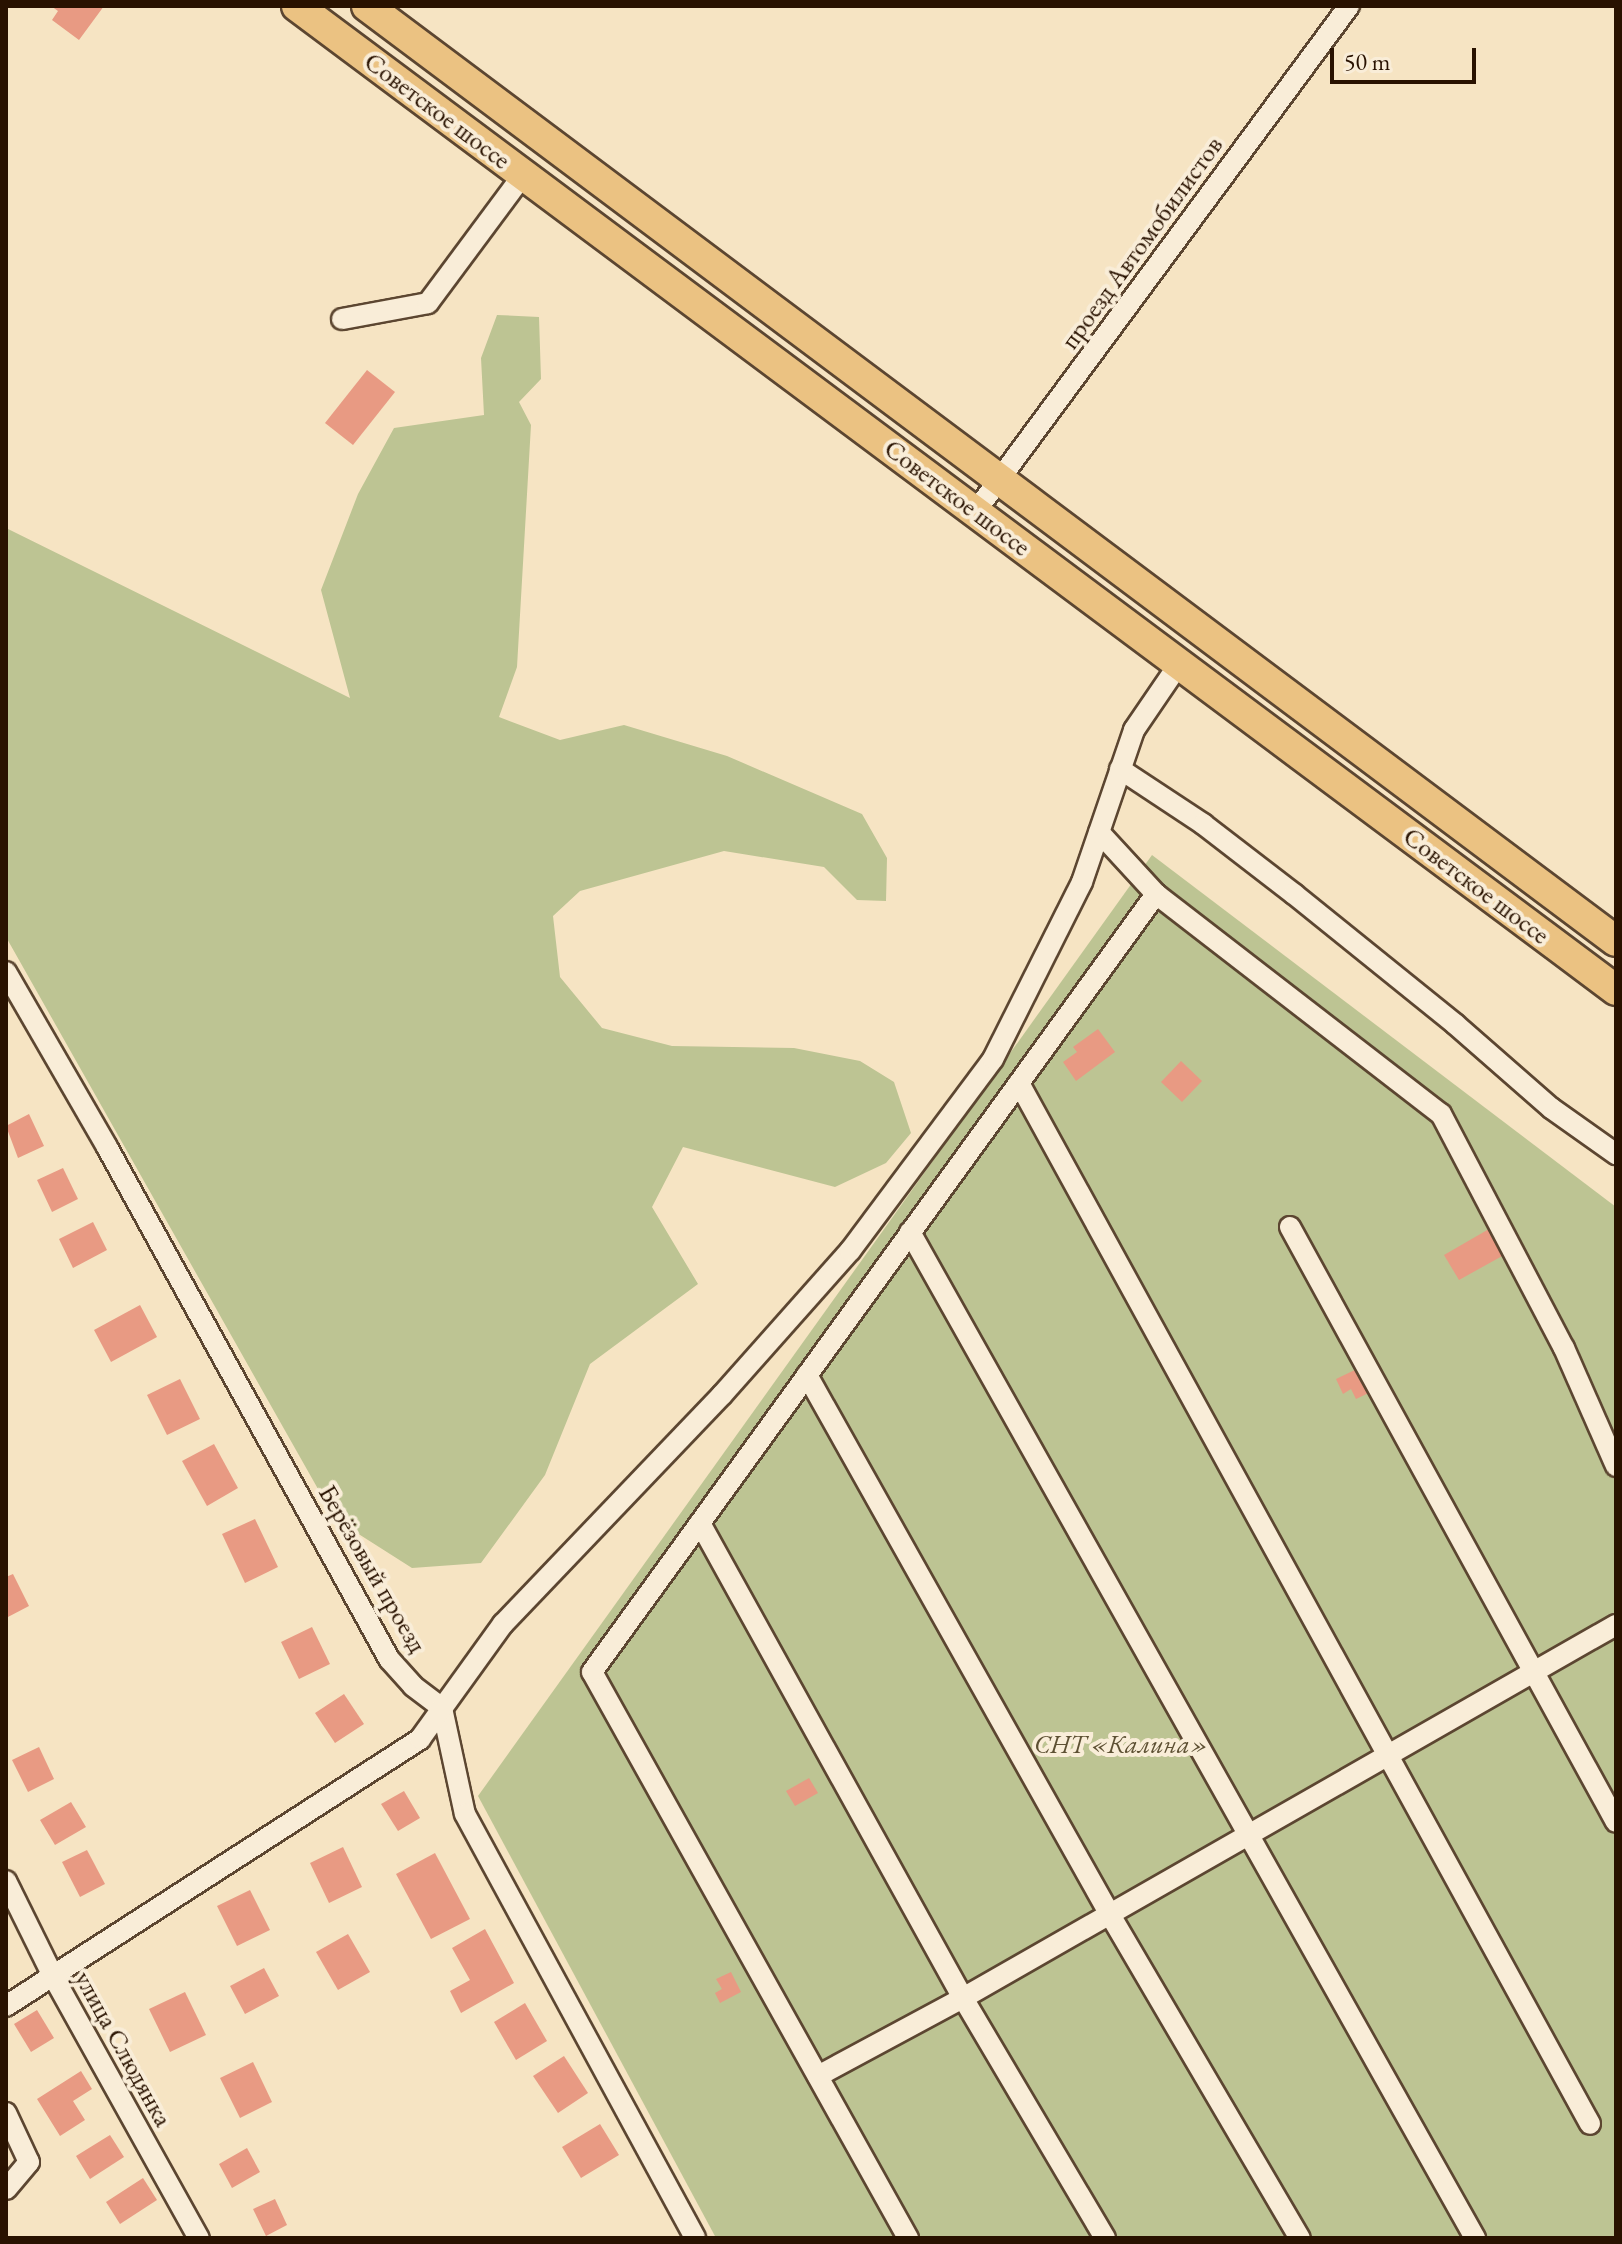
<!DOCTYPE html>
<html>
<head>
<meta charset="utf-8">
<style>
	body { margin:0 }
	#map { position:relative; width:1622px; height:2244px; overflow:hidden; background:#f6e4c3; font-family:"EB Garamond",serif }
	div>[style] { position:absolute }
	.green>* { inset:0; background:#bdc493 }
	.building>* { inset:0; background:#e89a83 }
	.roads { filter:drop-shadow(2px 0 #5c4631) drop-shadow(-2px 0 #5c4631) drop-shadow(0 2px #5c4631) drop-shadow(0 -2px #5c4631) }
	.minor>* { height:20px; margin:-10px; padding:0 10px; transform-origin:10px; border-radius:10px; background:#f9edd8 }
	.highway>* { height:30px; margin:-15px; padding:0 15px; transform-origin:15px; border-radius:15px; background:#ebc282 }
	span { translate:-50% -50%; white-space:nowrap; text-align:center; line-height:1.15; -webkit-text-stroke:8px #f9edd8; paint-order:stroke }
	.street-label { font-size:26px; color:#291200 }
	.park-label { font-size:26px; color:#5d5033; font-style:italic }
	.frame { position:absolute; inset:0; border:8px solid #291200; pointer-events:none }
	.scale { position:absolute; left:1330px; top:48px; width:146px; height:36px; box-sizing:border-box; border:4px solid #291200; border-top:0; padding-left:10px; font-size:24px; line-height:28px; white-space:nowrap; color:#291200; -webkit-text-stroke:6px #f9edd8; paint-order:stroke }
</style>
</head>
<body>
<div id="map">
	<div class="green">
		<i style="clip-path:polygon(497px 315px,539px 317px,541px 379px,519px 402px,531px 425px,517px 667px,499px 717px,560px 740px,624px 725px,727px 756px,862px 814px,887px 858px,886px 901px,857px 900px,824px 867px,724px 851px,580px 891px,553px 916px,560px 977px,602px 1028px,672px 1046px,794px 1048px,860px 1061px,894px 1082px,911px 1133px,886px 1163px,835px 1187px,683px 1147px,652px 1207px,698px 1284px,590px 1364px,545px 1475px,481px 1563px,412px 1568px,335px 1519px,6px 937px,6px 528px,350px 698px,321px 590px,358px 494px,394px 428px,484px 415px,481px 358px)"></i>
		<i style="clip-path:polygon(1152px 855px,1616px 1207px,1616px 2238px,716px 2238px,478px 1796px)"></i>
	</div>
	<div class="building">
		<i style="clip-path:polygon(51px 6px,104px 6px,79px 40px,52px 20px,58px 11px)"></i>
		<i style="clip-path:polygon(367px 370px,395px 392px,353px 445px,325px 423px)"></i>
		<i style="clip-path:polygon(1098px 1029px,1115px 1052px,1076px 1081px,1063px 1062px,1077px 1052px,1073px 1047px)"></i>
		<i style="clip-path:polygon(1181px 1061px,1202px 1081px,1182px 1102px,1161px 1082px)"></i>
		<i style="clip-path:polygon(29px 1114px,44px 1146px,18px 1158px,6px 1126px)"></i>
		<i style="clip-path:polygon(63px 1168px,78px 1199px,52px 1212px,37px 1180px)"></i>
		<i style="clip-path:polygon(93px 1222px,107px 1250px,73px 1268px,59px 1239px)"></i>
		<i style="clip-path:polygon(1489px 1229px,1504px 1255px,1459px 1280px,1444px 1255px)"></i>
		<i style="clip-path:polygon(140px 1305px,157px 1337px,111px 1362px,94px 1330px)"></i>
		<i style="clip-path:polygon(1363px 1366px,1375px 1390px,1356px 1399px,1351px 1389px,1343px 1394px,1336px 1379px)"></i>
		<i style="clip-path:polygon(180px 1379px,200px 1419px,167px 1435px,147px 1395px)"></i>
		<i style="clip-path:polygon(214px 1444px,238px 1488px,207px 1506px,182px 1461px)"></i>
		<i style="clip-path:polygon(255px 1519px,278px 1567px,245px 1583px,222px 1534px)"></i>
		<i style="clip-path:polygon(13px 1574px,29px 1606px,6px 1618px,6px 1577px)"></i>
		<i style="clip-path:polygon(312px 1627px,330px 1664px,299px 1679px,281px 1642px)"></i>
		<i style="clip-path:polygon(344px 1694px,364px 1724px,335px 1743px,315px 1713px)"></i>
		<i style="clip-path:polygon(39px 1747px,54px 1779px,28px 1792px,12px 1760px)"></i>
		<i style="clip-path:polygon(809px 1778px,818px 1793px,795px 1806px,786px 1791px)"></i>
		<i style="clip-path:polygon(404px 1791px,420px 1818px,398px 1831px,381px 1804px)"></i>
		<i style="clip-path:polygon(71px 1802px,86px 1827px,55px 1845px,40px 1820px)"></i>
		<i style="clip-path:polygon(343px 1847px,362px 1887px,329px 1903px,310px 1863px)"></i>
		<i style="clip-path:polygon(87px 1850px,105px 1884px,80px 1897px,62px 1862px)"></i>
		<i style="clip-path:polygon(435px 1853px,470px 1919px,431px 1939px,396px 1874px)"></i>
		<i style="clip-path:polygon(250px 1890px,270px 1930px,237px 1946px,217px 1906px)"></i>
		<i style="clip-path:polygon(485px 1929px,514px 1983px,461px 2013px,450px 1991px,470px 1980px,452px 1948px)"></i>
		<i style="clip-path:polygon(348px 1934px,370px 1972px,338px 1990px,316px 1952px)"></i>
		<i style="clip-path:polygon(264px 1968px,279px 1996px,245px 2014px,230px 1986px)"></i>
		<i style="clip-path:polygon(731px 1972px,741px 1992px,720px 2003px,715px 1993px,722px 1989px,716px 1979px)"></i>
		<i style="clip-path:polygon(185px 1992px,206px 2035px,170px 2052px,149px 2009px)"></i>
		<i style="clip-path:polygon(525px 2003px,547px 2041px,516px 2060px,494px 2022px)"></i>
		<i style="clip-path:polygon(37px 2010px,54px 2038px,31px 2052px,14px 2024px)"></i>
		<i style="clip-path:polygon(564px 2056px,588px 2093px,558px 2113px,533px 2076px)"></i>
		<i style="clip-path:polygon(253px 2062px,272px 2102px,240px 2118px,220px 2078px)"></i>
		<i style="clip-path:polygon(81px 2071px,92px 2089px,73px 2101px,85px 2120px,60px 2136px,37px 2099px)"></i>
		<i style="clip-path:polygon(600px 2124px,619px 2155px,581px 2178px,562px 2147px)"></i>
		<i style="clip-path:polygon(110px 2135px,124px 2157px,90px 2179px,76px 2156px)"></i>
		<i style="clip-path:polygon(247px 2148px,260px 2172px,232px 2188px,219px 2164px)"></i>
		<i style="clip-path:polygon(143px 2178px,157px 2200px,120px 2224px,106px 2202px)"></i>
		<i style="clip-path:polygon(275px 2199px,287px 2225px,266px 2236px,253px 2209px)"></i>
	</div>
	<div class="roads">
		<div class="minor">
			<i style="left:342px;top:319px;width:87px;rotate:-10.5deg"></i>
			<i style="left:428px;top:303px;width:159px;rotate:-53.4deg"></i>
			<i style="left:976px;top:511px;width:628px;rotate:-53.55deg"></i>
			<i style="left:1120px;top:769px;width:100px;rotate:33.5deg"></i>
			<i style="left:1203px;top:824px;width:115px;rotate:37.6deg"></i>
			<i style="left:1294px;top:894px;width:207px;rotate:38.9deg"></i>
			<i style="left:1455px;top:1024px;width:128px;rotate:41.2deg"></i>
			<i style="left:1551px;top:1108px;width:80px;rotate:35.3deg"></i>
			<i style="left:1156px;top:894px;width:360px;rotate:37.7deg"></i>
			<i style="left:1441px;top:1114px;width:264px;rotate:62.3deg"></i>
			<i style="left:1564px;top:1348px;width:129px;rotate:66.2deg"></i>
			<i style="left:6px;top:972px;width:202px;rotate:60deg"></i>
			<i style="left:107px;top:1147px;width:585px;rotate:61.15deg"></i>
			<i style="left:389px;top:1659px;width:36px;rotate:48deg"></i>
			<i style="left:413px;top:1686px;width:36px;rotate:37deg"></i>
			<i style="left:442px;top:1708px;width:108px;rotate:77.8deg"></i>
			<i style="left:465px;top:1814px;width:482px;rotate:61.5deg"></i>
			<i style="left:1019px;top:1083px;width:1187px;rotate:61.25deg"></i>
			<i style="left:1290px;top:1227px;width:678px;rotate:61.28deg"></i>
			<i style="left:910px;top:1232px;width:1154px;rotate:60.68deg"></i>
			<i style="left:807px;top:1375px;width:617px;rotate:60.69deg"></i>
			<i style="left:1109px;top:1913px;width:377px;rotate:59.6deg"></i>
			<i style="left:700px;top:1523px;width:543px;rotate:61.03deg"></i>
			<i style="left:963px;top:1998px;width:279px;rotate:59.4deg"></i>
			<i style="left:6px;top:1881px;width:108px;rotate:63.7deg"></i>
			<i style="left:54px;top:1978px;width:298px;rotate:60.9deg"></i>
			<i style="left:6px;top:2006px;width:493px;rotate:-32.8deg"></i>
			<i style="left:420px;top:1739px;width:142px;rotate:-54.2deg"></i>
			<i style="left:503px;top:1624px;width:317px;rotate:-46.3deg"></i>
			<i style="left:722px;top:1395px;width:193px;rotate:-48.4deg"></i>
			<i style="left:850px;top:1251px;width:239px;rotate:-53.3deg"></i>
			<i style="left:993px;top:1059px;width:198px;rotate:-63.3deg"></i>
			<i style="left:1082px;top:882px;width:161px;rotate:-71.1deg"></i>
			<i style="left:1134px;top:730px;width:80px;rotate:-55.7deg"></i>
			<i style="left:818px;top:2076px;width:165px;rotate:-28.3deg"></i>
			<i style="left:963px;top:1998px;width:752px;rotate:-29.74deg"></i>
			<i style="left:6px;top:2113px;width:54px;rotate:64.9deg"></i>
			<i style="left:29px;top:2162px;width:35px;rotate:130deg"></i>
			<i style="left:908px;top:2238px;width:648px;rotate:-119.17deg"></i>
			<i style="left:592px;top:1672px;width:961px;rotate:-54.06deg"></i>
			<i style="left:1156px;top:894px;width:84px;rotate:-132.6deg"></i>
		</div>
		<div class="highway">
			<i style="left:297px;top:6px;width:1646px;rotate:36.72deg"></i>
			<i style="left:367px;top:6px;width:1560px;rotate:36.82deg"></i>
		</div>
	</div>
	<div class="street-label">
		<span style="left:437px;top:111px;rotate:37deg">Советское шоссе</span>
		<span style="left:1142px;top:243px;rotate:-54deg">проезд Автомобилистов</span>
		<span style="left:957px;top:498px;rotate:37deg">Советское шоссе</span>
		<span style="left:1476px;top:886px;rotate:37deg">Советское шоссе</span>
		<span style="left:372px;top:1569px;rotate:60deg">Берёзовый проезд</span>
		<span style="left:123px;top:2049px;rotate:61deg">улица Слюдянка</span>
	</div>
	<div class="park-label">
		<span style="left:1121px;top:1745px">СНТ «Калина»</span>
	</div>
	<div class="frame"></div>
	<div class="scale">50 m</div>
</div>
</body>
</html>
